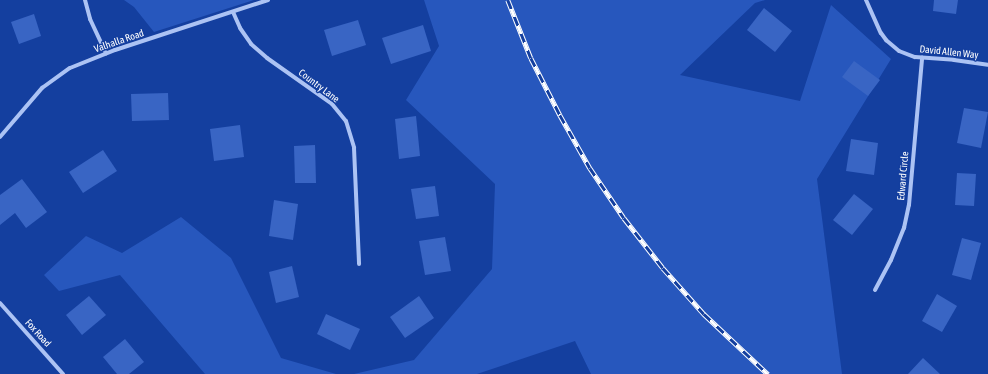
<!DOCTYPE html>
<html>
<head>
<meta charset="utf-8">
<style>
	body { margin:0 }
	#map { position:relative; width:988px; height:374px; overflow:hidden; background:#143f9f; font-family:"Asap Condensed",sans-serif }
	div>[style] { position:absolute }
	.green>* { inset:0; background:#2757bd }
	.building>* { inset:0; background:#3965c4 }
	.street>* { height:4px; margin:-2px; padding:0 2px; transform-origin:2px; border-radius:2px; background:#acc3f4 }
	.rail>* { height:4.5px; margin-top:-2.25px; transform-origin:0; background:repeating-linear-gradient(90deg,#143f9f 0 9px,#fff 0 18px); box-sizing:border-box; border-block:1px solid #fff }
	span { translate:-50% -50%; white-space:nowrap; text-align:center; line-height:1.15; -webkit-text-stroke:3px #143f9f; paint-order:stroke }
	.street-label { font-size:10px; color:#fff }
</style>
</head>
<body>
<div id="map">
	<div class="green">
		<i style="clip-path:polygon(124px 0,254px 0,154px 32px,134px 7px)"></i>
		<i style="clip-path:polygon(424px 0,765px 0,755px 3px,680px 75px,800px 101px,831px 5px,891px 59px,817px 179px,842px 374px,591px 374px,575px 341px,477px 374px,354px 374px,414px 360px,492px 269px,495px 184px,406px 100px,439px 46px)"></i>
		<i style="clip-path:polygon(181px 217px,231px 258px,281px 358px,336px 374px,205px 374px,120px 275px,59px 291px,44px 275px,86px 236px,122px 253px)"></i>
	</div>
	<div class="building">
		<i style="clip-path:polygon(934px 0,958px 0,956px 14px,933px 11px)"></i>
		<i style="clip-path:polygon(764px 8px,792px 31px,775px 52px,747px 30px)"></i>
		<i style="clip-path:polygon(34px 14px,41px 36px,19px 44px,11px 22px)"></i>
		<i style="clip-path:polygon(358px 20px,366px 45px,332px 56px,324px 30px)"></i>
		<i style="clip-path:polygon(423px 25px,431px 51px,391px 64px,382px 38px)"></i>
		<i style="clip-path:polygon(854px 61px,880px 80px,868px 96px,842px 77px)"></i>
		<i style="clip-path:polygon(168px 93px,169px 120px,132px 121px,131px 94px)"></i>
		<i style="clip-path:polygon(964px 108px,988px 112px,981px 148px,957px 143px)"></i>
		<i style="clip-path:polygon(416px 116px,420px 156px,399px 159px,395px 119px)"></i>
		<i style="clip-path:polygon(240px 125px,244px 157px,214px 161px,210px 129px)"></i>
		<i style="clip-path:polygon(851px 139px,878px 143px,874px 175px,846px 171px)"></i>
		<i style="clip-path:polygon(315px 145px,316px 183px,295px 183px,294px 146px)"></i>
		<i style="clip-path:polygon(103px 150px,117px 171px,83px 193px,69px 172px)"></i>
		<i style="clip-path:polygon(957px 173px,976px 174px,974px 206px,955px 205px)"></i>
		<i style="clip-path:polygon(22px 179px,47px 212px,26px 228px,15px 213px,0 225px,0 195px)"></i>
		<i style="clip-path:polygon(435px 186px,439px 216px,416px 219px,411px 189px)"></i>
		<i style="clip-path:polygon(854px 194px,873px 209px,852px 235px,833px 220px)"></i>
		<i style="clip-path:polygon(274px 200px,298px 204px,293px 240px,269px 236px)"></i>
		<i style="clip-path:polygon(445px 237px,451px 271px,425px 275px,419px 241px)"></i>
		<i style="clip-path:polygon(962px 238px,981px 243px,971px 280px,952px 275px)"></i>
		<i style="clip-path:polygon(292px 266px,299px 297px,276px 303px,269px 272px)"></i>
		<i style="clip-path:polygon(937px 294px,957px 306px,942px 332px,922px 321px)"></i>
		<i style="clip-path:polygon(89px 296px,106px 315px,82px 335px,66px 315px)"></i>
		<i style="clip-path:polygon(419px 296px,434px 318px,405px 338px,390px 317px)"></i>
		<i style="clip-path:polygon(326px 314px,360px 329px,350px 350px,317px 334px)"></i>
		<i style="clip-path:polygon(125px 339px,144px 362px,129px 374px,117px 374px,103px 357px)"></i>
		<i style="clip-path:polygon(923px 358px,940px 374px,908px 374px)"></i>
	</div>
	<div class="street">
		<i style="left:85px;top:0;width:20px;rotate:75deg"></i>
		<i style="left:90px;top:19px;width:38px;rotate:65deg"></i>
		<i style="left:866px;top:0;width:36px;rotate:66deg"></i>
		<i style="left:881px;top:33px;width:9px;rotate:54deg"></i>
		<i style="left:886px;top:40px;width:17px;rotate:40deg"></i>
		<i style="left:899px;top:51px;width:17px;rotate:21deg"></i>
		<i style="left:915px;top:57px;width:39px;rotate:4deg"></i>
		<i style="left:954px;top:60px;width:34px;rotate:8deg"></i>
		<i style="left:233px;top:12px;width:17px;rotate:66deg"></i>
		<i style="left:240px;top:28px;width:19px;rotate:55deg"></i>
		<i style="left:251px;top:44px;width:21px;rotate:41deg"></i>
		<i style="left:267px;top:58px;width:80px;rotate:35.3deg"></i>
		<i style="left:332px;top:104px;width:22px;rotate:51deg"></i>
		<i style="left:346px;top:121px;width:28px;rotate:73deg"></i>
		<i style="left:354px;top:148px;width:116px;rotate:87.5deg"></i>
		<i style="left:0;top:137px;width:65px;rotate:-49.4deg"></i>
		<i style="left:42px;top:88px;width:34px;rotate:-36deg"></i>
		<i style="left:70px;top:68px;width:48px;rotate:-21.8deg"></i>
		<i style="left:115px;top:50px;width:161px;rotate:-18.1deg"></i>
		<i style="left:875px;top:290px;width:34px;rotate:-62deg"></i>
		<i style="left:891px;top:260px;width:35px;rotate:-68deg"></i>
		<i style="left:904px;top:228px;width:24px;rotate:-78deg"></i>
		<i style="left:909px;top:205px;width:148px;rotate:-84.9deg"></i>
		<i style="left:0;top:303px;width:95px;rotate:48.4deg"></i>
	</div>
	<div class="rail">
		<i style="left:508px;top:0;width:62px;rotate:68.4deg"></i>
		<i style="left:531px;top:58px;width:64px;rotate:63deg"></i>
		<i style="left:560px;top:115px;width:61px;rotate:60.5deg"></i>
		<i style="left:590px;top:168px;width:60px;rotate:55.8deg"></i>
		<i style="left:624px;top:218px;width:63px;rotate:52deg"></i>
		<i style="left:663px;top:268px;width:62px;rotate:48.3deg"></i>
		<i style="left:704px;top:314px;width:88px;rotate:43.2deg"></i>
	</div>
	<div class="street-label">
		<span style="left:119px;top:41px;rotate:-19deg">Valhalla Road</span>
		<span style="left:949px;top:52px;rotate:6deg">David Allen Way</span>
		<span style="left:319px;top:86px;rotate:37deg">Country Lane</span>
		<span style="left:903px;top:176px;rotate:-85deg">Edward Circle</span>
		<span style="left:38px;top:333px;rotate:48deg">Fox Road</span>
	</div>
</div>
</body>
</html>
